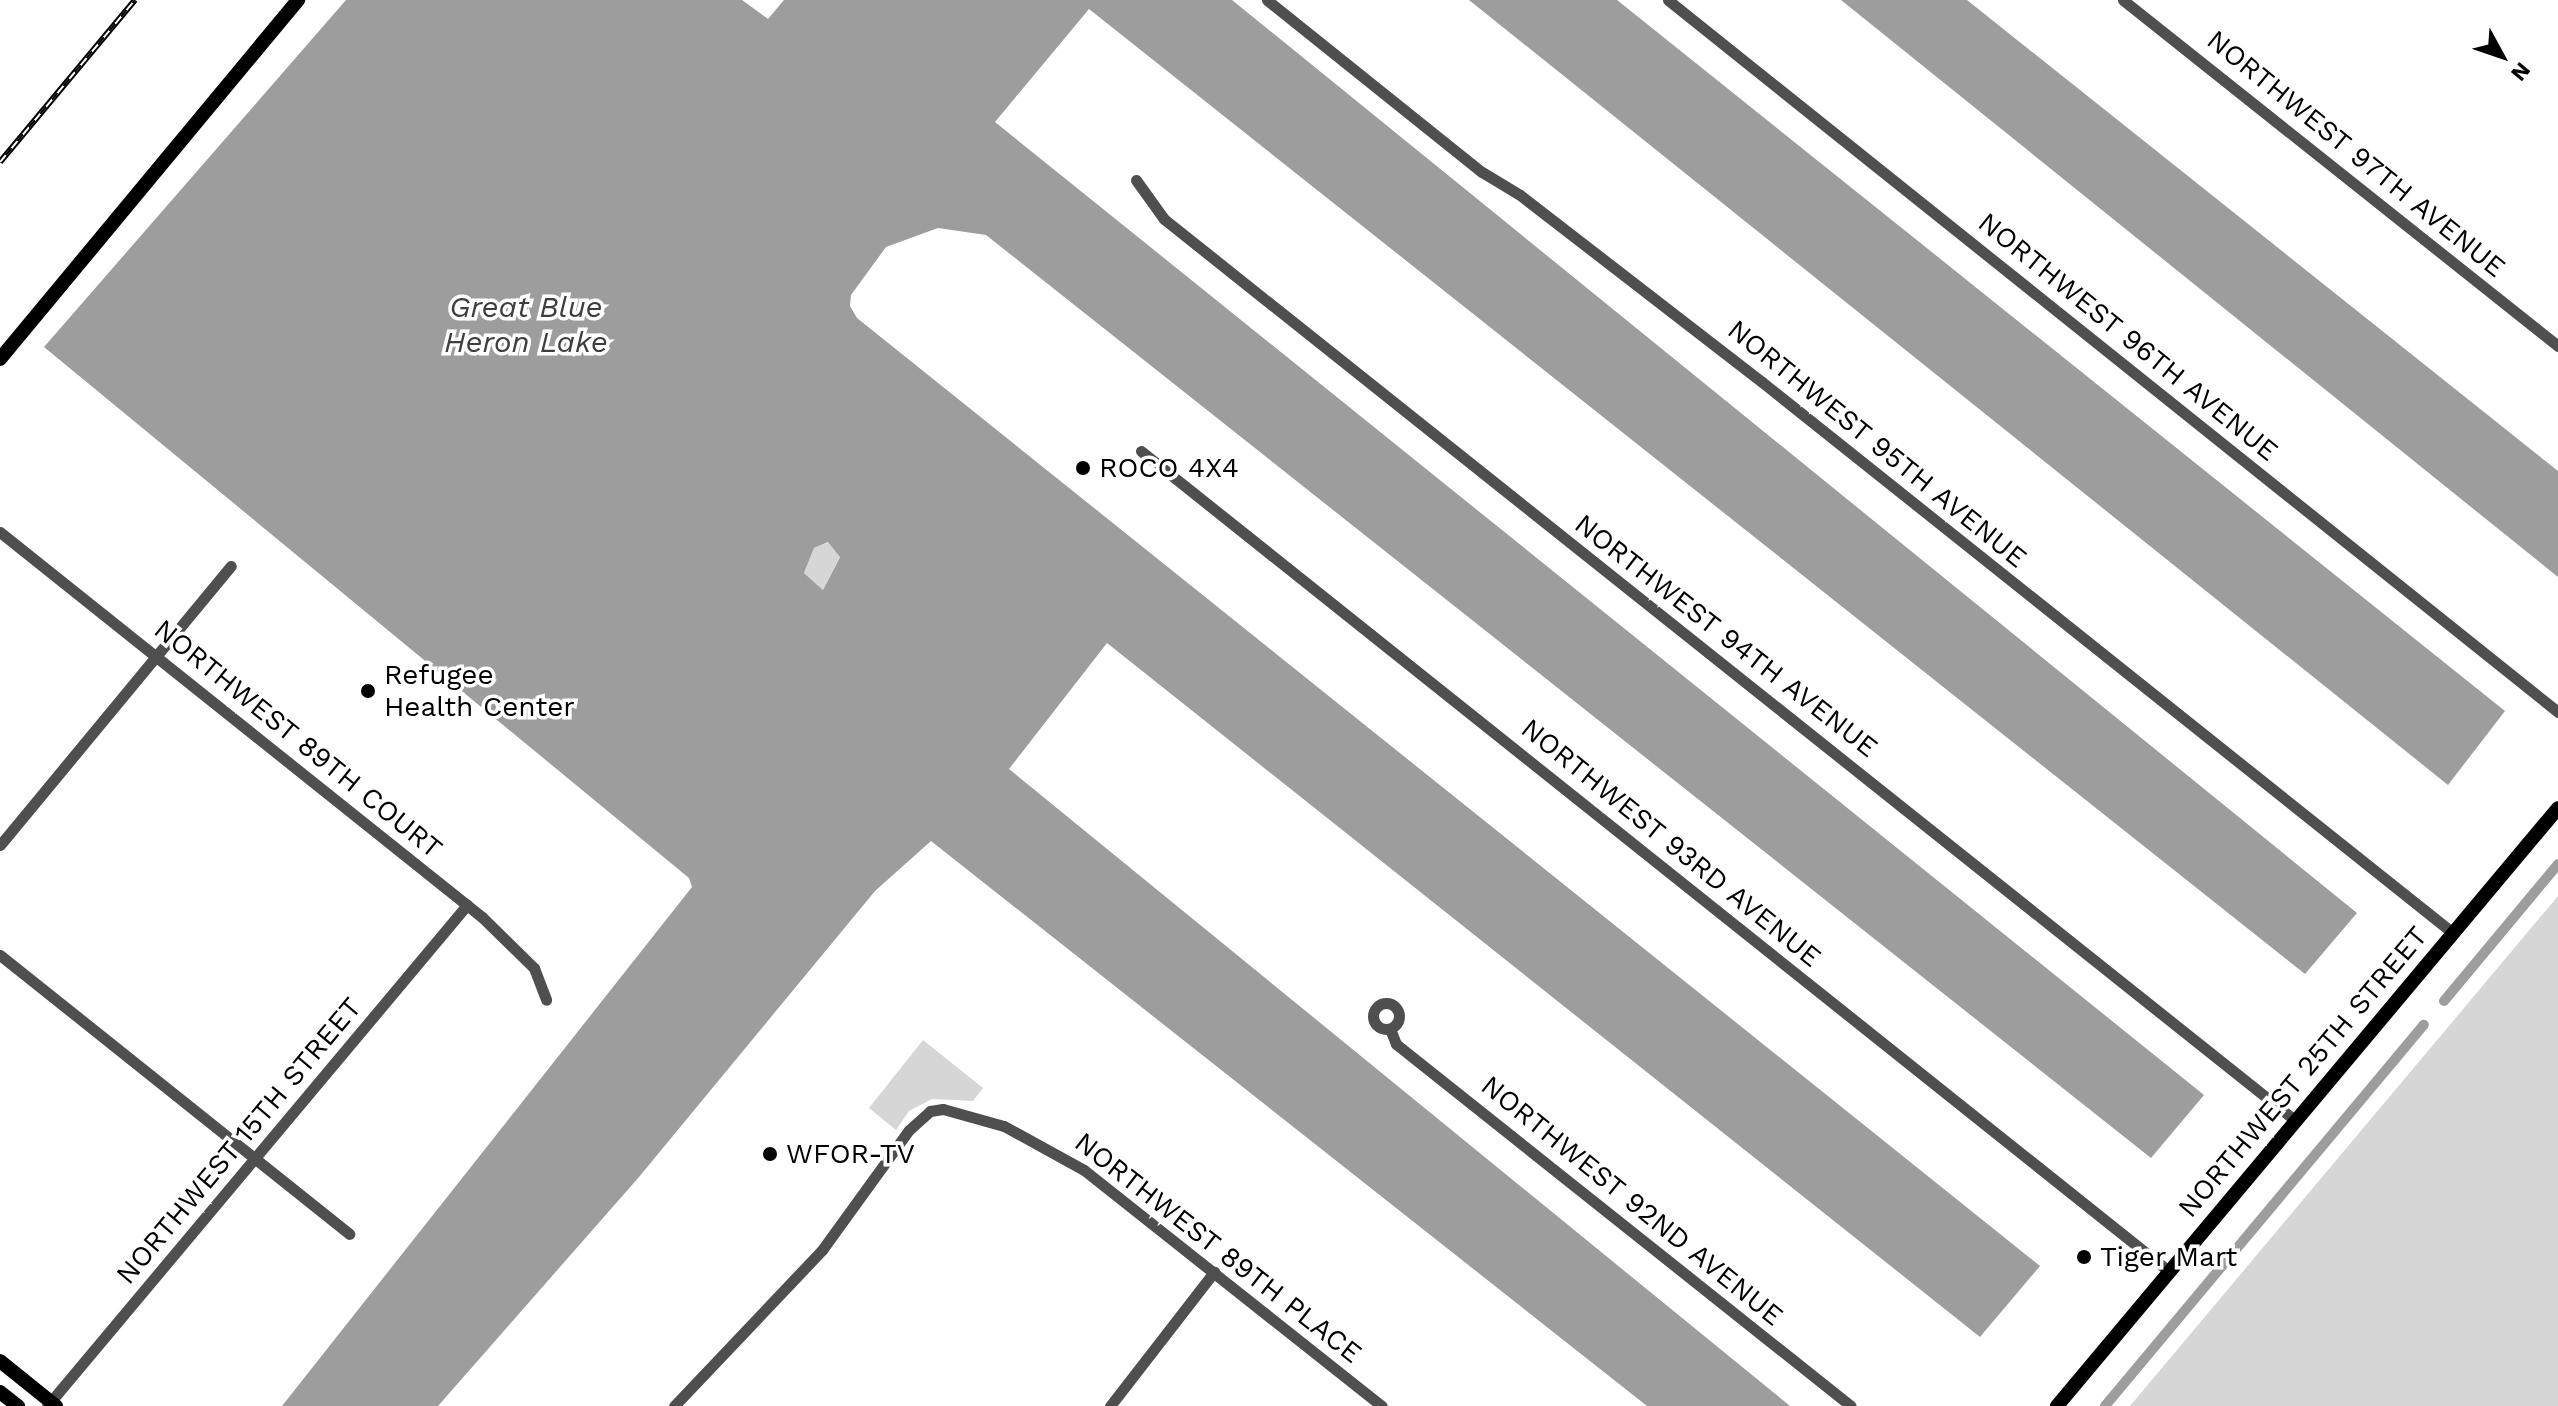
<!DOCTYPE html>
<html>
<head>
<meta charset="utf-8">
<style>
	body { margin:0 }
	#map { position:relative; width:2558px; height:1406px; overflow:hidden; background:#fff; font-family:"Work Sans",sans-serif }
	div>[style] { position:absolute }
	.green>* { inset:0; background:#d6d6d6 }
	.water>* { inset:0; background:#9d9d9d }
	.canal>* { height:10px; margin:-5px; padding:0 5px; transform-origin:5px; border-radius:5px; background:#9d9d9d }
	.minor>* { height:11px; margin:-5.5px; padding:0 5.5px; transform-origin:5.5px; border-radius:5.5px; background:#4f4f4f }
	.minor>.ring { margin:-5.5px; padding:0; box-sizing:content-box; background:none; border:11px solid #4f4f4f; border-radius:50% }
	.major>* { height:14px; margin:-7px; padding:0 7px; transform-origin:7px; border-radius:7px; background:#000 }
	.rail>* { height:6px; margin-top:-3px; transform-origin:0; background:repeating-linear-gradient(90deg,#fff 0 9px,#000 0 18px); box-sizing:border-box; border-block:2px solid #000 }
	.dots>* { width:22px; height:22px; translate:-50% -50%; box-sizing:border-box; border:4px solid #fff; border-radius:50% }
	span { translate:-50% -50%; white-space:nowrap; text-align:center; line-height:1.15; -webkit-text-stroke:7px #fff; paint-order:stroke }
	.street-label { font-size:28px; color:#000 }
	.poi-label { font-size:28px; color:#000 }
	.left { translate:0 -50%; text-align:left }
	.water-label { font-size:30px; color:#3e3e3e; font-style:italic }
	.north { position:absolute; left:2462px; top:16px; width:80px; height:80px; -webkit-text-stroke:6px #fff; paint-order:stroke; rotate:130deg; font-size:22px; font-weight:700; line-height:32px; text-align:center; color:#000 }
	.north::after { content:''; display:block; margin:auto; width:28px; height:36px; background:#000; clip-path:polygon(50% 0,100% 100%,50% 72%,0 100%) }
</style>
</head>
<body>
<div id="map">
	<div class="green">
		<i style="clip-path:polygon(829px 542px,840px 556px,823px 590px,804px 573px,814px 548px)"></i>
		<i style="clip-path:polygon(2558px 896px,2558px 1406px,2130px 1406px)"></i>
		<i style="clip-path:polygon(923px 1040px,983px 1088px,973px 1101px,932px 1099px,909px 1111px,896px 1130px,869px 1108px)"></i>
	</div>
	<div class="water">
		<i style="clip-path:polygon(evenodd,346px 0,742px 0,768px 19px,784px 0,1232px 0,2357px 913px,2305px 974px,1089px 9px,995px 122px,2204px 1095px,2151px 1158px,986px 235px,938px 228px,886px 247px,851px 295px,850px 306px,857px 318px,2040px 1266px,1980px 1337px,1107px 643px,1009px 769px,1790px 1406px,1647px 1406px,931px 841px,875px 891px,639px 1177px,438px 1406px,282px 1406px,692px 887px,689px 878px,44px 347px,346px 0,828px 542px,840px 557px,823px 590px,804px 573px,814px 548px,828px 542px)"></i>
		<i style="clip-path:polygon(1469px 0,1617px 0,2505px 711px,2448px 785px)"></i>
		<i style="clip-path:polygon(1841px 0,1967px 0,2558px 471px,2558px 577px)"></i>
	</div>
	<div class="canal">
		<i style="left:2444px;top:1001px;width:178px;rotate:-50.2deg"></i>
		<i style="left:2105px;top:1406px;width:497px;rotate:-50.1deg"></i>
	</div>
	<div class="minor">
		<i style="left:1267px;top:0;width:275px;rotate:38.7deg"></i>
		<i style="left:1482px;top:172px;width:44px;rotate:31.2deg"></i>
		<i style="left:1520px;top:195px;width:306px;rotate:37.7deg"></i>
		<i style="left:1762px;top:382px;width:884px;rotate:38.57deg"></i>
		<i style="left:1668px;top:0;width:1140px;rotate:38.66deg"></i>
		<i style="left:2123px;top:0;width:556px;rotate:38.5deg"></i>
		<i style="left:1136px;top:180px;width:48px;rotate:54.3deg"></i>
		<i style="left:1164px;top:219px;width:1447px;rotate:38.55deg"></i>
		<i style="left:1141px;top:451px;width:1316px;rotate:38.59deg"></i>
		<i style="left:0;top:532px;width:617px;rotate:38.62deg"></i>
		<i style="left:482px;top:917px;width:73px;rotate:44.4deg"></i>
		<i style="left:534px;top:968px;width:34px;rotate:69deg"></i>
		<i style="left:0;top:845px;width:362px;rotate:-50.4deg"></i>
		<i style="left:0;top:955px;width:447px;rotate:38.6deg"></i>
		<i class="ring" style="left:1373px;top:1003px;width:15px;height:15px"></i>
		<i style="left:1390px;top:1029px;width:16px;rotate:68deg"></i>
		<i style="left:1396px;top:1044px;width:581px;rotate:38.51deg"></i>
		<i style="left:47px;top:1406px;width:654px;rotate:-50.03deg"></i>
		<i style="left:674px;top:1406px;width:215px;rotate:-46.5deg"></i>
		<i style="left:822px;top:1250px;width:148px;rotate:-54.1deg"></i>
		<i style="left:909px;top:1130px;width:28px;rotate:-42deg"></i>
		<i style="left:930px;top:1111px;width:13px;rotate:-9deg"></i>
		<i style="left:943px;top:1109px;width:63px;rotate:15.6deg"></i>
		<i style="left:1004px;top:1126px;width:91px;rotate:28.8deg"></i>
		<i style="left:1084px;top:1170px;width:380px;rotate:38.4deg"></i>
		<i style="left:1110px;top:1406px;width:170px;rotate:-52.2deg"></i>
	</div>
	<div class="major">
		<i style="left:0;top:359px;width:467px;rotate:-50.3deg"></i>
		<i style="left:0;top:1361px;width:72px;rotate:38.8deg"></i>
		<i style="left:0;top:1392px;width:23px;rotate:38deg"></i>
		<i style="left:2057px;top:1406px;width:780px;rotate:-50.04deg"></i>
	</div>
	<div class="rail">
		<i style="left:0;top:162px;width:211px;rotate:-50.2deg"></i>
	</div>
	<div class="dots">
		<i style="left:1083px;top:468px;background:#000"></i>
		<i style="left:368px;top:691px;background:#000"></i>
		<i style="left:770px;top:1154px;background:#000"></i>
		<i style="left:2084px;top:1257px;background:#000"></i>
	</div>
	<div class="street-label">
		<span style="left:2356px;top:154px;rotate:39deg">NORTHWEST 97TH AVENUE</span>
		<span style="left:2128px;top:337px;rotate:39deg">NORTHWEST 96TH AVENUE</span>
		<span style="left:1877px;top:444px;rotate:39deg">NORTHWEST 95TH AVENUE</span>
		<span style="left:1726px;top:636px;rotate:38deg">NORTHWEST 94TH AVENUE</span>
		<span style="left:298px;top:739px;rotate:39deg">NORTHWEST 89TH COURT</span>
		<span style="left:1671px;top:843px;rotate:39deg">NORTHWEST 93RD AVENUE</span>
		<span style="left:2303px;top:1072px;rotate:-50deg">NORTHWEST 25TH STREET</span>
		<span style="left:239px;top:1141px;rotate:-50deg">NORTHWEST 15TH STREET</span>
		<span style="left:1632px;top:1201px;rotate:39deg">NORTHWEST 92ND AVENUE</span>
		<span style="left:1218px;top:1248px;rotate:38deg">NORTHWEST 89TH PLACE</span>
	</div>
	<div class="poi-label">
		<span class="left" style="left:1099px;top:468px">ROCO 4X4</span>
		<span class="left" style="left:384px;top:691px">Refugee<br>Health Center</span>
		<span class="left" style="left:786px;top:1154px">WFOR-TV</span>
		<span class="left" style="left:2100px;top:1257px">Tiger Mart</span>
	</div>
	<div class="water-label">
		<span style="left:526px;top:324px">Great Blue<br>Heron Lake</span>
	</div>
	<div class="north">N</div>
</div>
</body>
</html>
